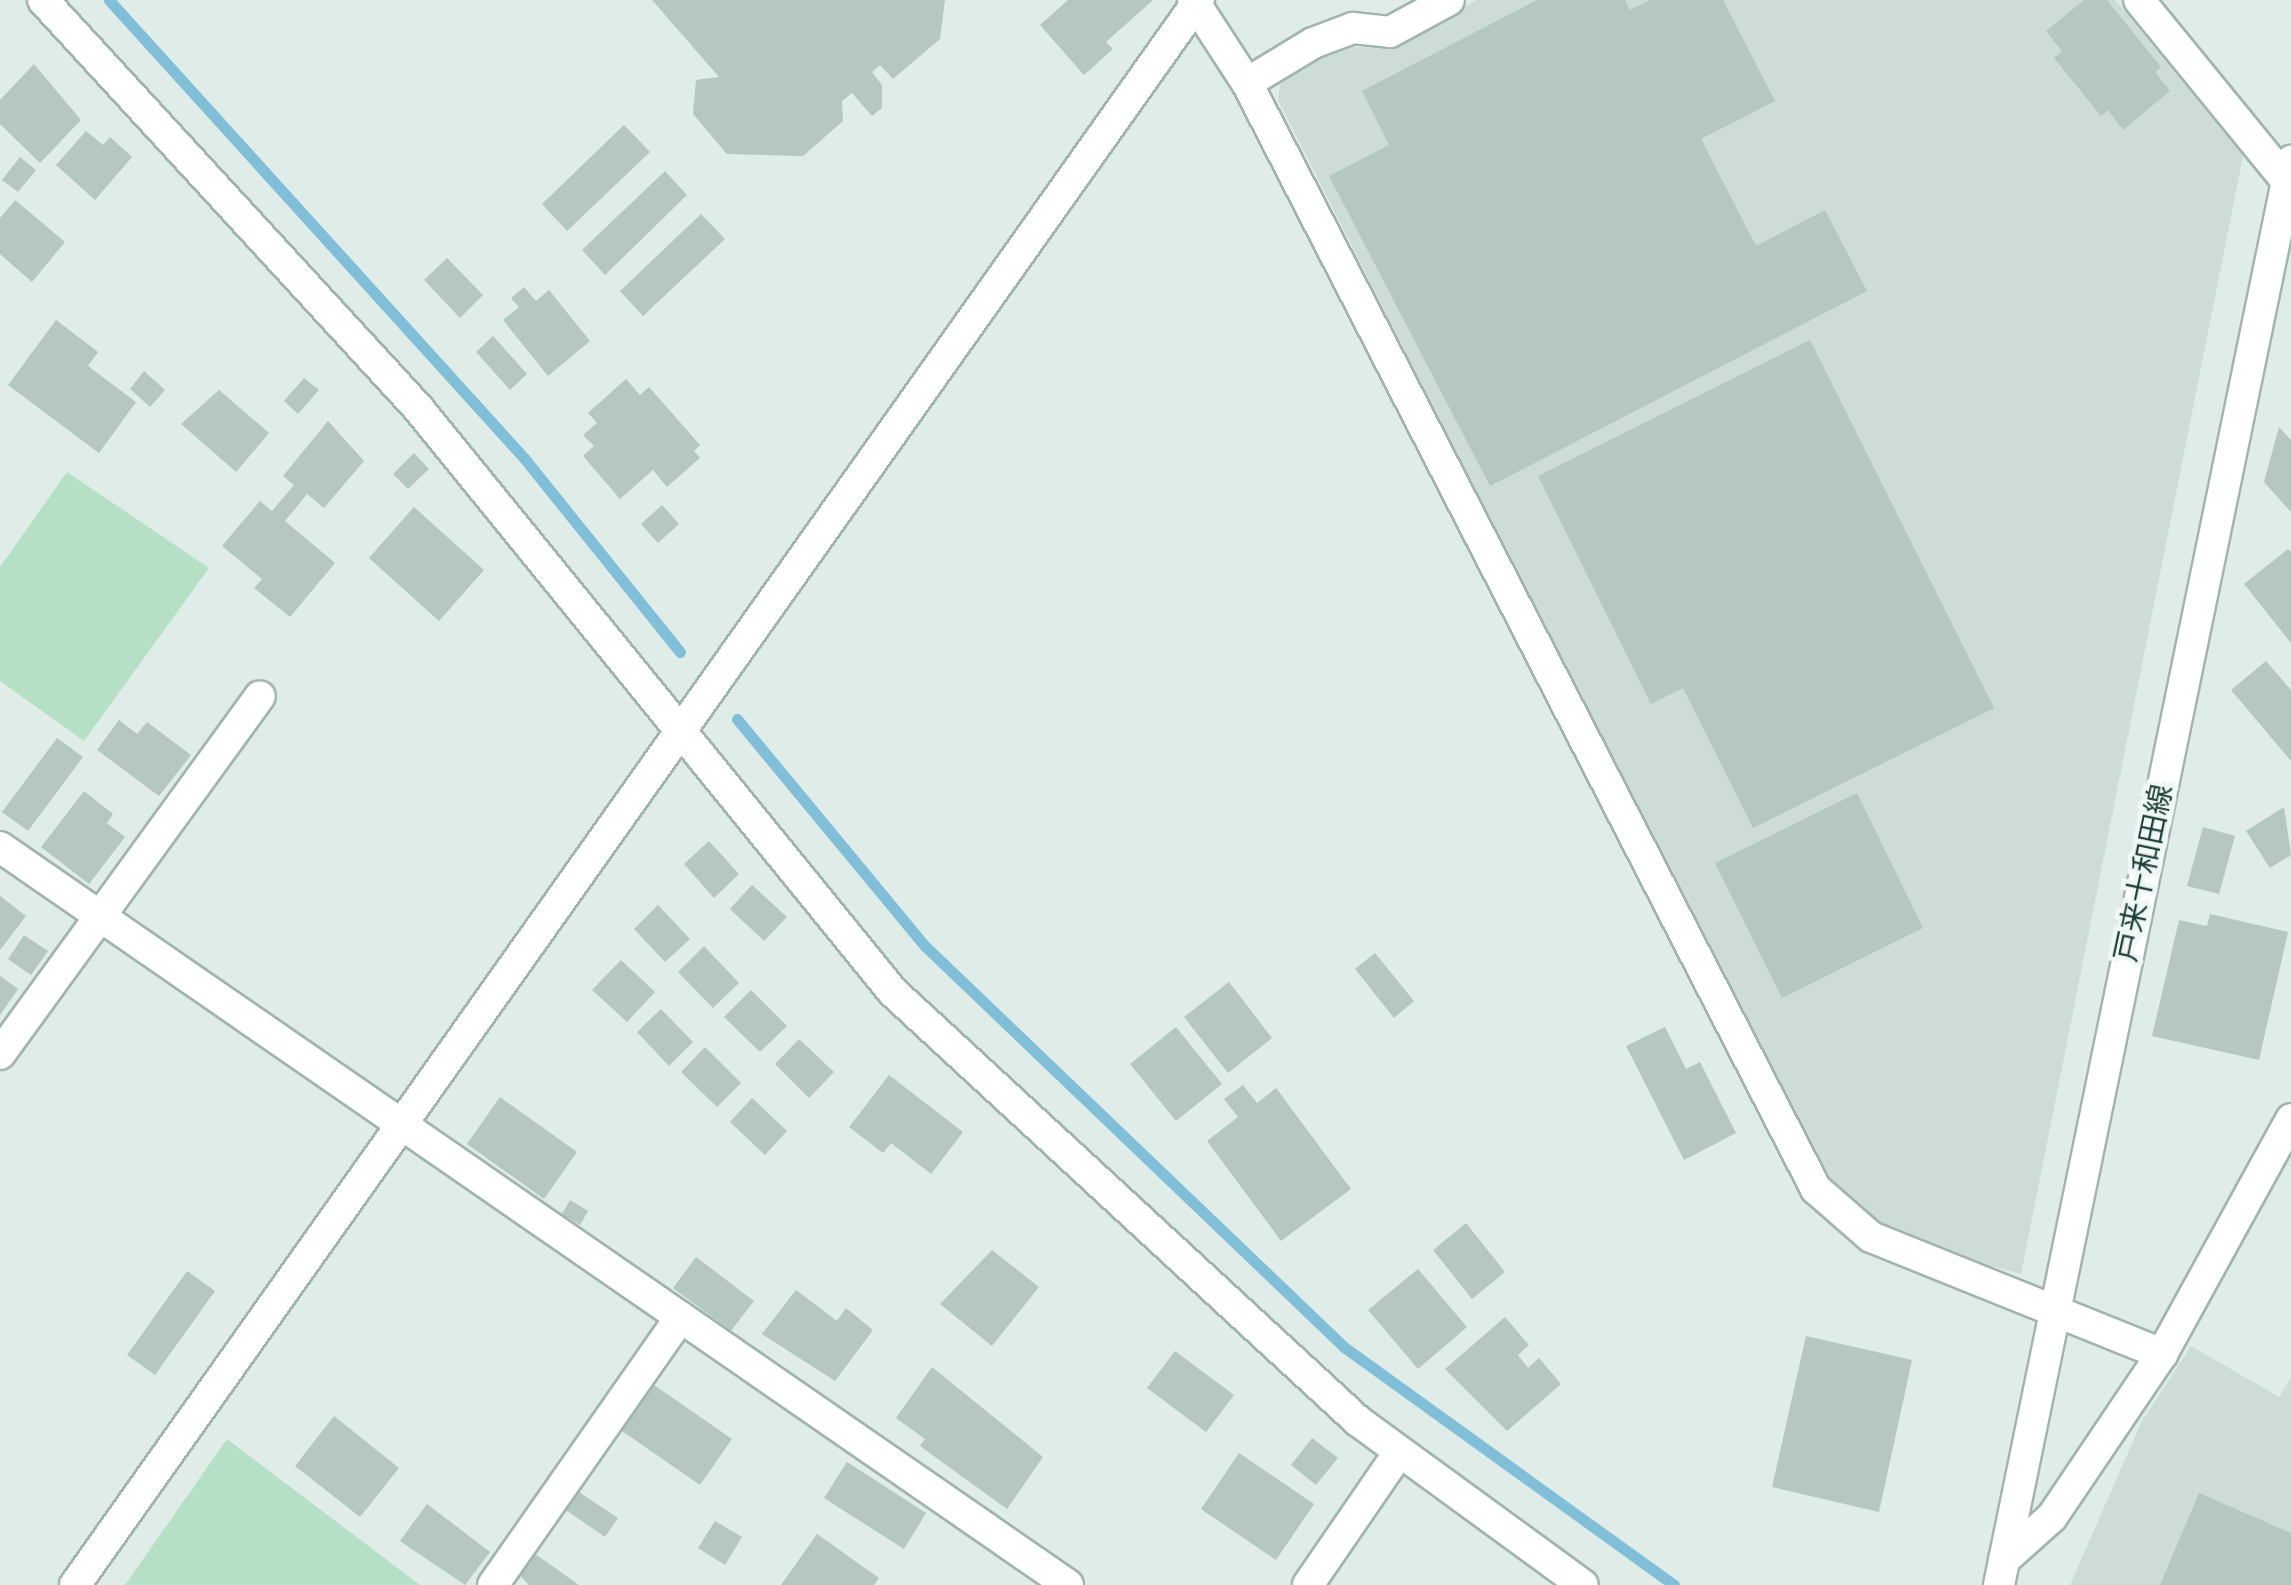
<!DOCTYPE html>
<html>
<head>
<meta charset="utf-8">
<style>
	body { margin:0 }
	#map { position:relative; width:2291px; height:1585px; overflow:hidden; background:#dfece8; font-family:"Golos Text","Noto Sans JP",sans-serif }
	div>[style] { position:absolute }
	.built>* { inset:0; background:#cddcd7 }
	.green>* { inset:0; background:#b6e0c6 }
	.stream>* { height:11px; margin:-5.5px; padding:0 5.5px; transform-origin:5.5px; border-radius:5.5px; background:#81bfd8 }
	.building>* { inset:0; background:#b4c7c1 }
	.roads { filter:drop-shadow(2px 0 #a1b4b0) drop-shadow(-2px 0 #a1b4b0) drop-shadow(0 2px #a1b4b0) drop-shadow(0 -2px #a1b4b0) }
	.street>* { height:30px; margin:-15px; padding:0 15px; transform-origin:15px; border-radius:15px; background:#fff }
	.secondary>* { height:30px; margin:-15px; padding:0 15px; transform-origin:15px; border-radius:15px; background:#fff }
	span { translate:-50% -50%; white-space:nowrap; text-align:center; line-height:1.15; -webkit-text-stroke:9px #f0f8f5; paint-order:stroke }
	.street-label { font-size:30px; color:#1e3e3a }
</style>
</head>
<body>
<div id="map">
	<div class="built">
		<i style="clip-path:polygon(1476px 0,2115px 0,2243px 156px,2021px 1274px,1912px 1244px,1828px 1190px,1278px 100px,1282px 74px,1352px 47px,1397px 48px)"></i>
		<i style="clip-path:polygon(2191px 1346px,2279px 1397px,2291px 1378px,2291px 1585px,2070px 1585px,2141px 1423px)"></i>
	</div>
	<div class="green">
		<i style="clip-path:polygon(67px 472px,209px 568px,84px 741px,0 681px,0 567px)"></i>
		<i style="clip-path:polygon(227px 1439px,420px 1585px,125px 1585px)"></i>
	</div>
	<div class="stream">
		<i style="left:109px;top:0;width:618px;rotate:47.82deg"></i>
		<i style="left:524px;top:458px;width:249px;rotate:51.2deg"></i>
		<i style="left:737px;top:719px;width:295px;rotate:50.4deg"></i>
		<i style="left:925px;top:946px;width:580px;rotate:43.74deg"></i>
		<i style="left:1344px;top:1347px;width:407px;rotate:35.8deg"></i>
	</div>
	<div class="building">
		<i style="clip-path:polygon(652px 0,945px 0,940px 39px,893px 79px,880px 65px,872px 72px,882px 85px,882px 108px,872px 116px,852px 93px,842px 101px,843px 121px,803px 156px,727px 154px,693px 114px,696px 80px,719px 77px)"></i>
		<i style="clip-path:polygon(1068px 0,1153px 0,1106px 42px,1113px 49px,1084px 75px,1040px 25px)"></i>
		<i style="clip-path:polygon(1537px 0,1625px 0,1630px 10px,1650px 0,1723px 0,1775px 101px,1701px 139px,1756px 246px,1825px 210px,1867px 291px,1490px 486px,1329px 176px,1389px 145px,1362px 91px)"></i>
		<i style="clip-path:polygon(2084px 0,2107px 0,2161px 67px,2155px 72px,2170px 91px,2123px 130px,2108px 110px,2101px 116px,2054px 58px,2062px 51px,2046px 31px)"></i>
		<i style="clip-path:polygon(34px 64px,81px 120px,40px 163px,0 124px,0 100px)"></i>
		<i style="clip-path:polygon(624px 125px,650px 152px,567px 231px,542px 204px)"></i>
		<i style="clip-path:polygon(86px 131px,103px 145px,110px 137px,132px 157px,95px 200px,56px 165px)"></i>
		<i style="clip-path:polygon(20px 157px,36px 170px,18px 192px,2px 180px)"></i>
		<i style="clip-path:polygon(665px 171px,687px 195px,605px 275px,582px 250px)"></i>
		<i style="clip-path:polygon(15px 200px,65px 242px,32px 282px,0 254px,0 218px)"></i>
		<i style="clip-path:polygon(701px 214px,725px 239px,643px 316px,620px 291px)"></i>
		<i style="clip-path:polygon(447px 258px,483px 295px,460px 318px,424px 280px)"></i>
		<i style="clip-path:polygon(524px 287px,536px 301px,549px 290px,590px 341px,548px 376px,503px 320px,519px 307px,511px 298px)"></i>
		<i style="clip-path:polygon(56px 320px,98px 352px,88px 366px,136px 402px,99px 453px,8px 385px)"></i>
		<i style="clip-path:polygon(493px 336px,527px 374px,510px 390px,476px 352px)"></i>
		<i style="clip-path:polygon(1810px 340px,1994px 708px,1753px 828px,1683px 688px,1651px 704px,1538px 476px)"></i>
		<i style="clip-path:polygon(144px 371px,165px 390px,150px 407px,130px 389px)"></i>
		<i style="clip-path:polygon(304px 378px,319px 390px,298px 414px,284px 401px)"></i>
		<i style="clip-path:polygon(626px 379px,640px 395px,649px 387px,700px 445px,694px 451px,700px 458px,667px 487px,653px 470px,620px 499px,583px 456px,594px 446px,583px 435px,597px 423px,588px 413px)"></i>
		<i style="clip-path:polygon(219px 390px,269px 433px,236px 472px,181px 424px)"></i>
		<i style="clip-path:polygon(328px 421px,364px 461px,324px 508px,307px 494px,285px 521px,335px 563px,290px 617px,254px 588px,262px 579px,222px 546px,260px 501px,272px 511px,294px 485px,283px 476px)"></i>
		<i style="clip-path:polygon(2279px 427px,2291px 440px,2291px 512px,2264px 482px)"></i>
		<i style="clip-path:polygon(414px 453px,429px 469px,408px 489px,393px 474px)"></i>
		<i style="clip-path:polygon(662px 505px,679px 524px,658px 543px,641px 524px)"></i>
		<i style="clip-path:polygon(414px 507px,484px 570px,439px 621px,369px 558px)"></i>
		<i style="clip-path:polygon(2288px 549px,2291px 552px,2291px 643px,2244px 584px)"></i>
		<i style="clip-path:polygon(2266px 661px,2291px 690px,2291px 761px,2231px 690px)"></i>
		<i style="clip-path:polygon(119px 720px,137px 734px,147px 722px,191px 755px,159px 796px,97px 750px)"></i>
		<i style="clip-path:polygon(57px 738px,83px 757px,28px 831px,2px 812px)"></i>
		<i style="clip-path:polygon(84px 791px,113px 814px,107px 823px,125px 837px,89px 884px,41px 847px)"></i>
		<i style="clip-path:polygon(1857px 793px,1923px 928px,1782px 998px,1715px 863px)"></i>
		<i style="clip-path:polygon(2284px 807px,2291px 855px,2270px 868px,2246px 831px)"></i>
		<i style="clip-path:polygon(2203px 827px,2235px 836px,2219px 894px,2187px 886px)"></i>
		<i style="clip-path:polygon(709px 841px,739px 874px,714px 898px,684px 864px)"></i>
		<i style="clip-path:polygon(752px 885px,787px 917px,764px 941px,730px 909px)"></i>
		<i style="clip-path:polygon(0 896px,26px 916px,0 950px)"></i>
		<i style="clip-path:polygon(658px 905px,690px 939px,665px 962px,634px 929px)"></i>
		<i style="clip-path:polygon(2210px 914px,2288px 932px,2259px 1060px,2152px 1036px,2179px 920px,2207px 926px)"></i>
		<i style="clip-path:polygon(24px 935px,48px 951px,31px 975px,8px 959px)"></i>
		<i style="clip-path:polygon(704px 946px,739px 983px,713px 1008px,678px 972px)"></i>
		<i style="clip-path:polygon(1375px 953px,1414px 1001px,1394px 1018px,1355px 969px)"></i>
		<i style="clip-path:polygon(621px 960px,655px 992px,627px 1022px,592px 990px)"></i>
		<i style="clip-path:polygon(0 976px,18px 989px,0 1015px)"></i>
		<i style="clip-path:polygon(1229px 982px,1272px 1038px,1228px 1073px,1184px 1017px)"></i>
		<i style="clip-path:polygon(751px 990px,787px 1026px,760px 1052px,724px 1017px)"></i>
		<i style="clip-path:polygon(661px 1009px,693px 1042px,669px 1066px,637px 1032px)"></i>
		<i style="clip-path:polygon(1176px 1027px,1222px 1084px,1176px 1121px,1130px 1064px)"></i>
		<i style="clip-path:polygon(1665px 1027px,1686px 1069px,1700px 1062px,1736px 1133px,1684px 1160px,1626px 1046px)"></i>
		<i style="clip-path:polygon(799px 1039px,834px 1072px,809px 1098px,775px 1064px)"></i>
		<i style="clip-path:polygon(705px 1047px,741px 1083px,717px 1107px,681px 1072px)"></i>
		<i style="clip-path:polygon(889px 1075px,963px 1132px,931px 1174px,891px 1143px,883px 1153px,849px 1127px)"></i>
		<i style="clip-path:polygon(1243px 1085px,1257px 1103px,1276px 1088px,1351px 1189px,1281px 1241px,1207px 1141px,1238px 1117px,1224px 1099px)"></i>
		<i style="clip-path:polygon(500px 1097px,577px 1152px,544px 1199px,467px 1144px)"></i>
		<i style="clip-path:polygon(752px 1098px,787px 1131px,765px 1155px,730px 1122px)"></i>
		<i style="clip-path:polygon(570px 1200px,588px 1211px,580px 1225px,562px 1214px)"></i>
		<i style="clip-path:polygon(1466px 1223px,1505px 1272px,1472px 1299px,1433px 1250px)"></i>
		<i style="clip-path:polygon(992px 1250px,1039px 1287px,992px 1346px,940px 1304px)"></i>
		<i style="clip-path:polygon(696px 1257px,754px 1301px,731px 1331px,673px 1288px)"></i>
		<i style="clip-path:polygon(1418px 1269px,1467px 1327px,1418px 1369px,1368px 1310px)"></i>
		<i style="clip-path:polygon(187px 1271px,215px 1291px,155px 1375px,127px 1355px)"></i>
		<i style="clip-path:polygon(796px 1290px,837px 1321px,846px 1308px,873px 1330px,835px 1381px,762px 1334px)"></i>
		<i style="clip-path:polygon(1505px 1317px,1529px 1345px,1518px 1355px,1528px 1368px,1539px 1358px,1561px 1384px,1507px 1431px,1445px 1369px)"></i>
		<i style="clip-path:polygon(1806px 1336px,1912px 1360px,1879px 1512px,1772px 1487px)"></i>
		<i style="clip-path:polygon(1175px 1351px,1234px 1395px,1206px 1432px,1147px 1388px)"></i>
		<i style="clip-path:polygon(932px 1367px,1043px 1457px,1007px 1509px,920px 1446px,925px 1439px,896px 1418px)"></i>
		<i style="clip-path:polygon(654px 1385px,732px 1439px,700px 1485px,622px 1431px)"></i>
		<i style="clip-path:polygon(334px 1416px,399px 1468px,360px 1517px,295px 1466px)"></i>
		<i style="clip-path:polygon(1312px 1438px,1338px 1458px,1316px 1485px,1291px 1465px)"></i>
		<i style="clip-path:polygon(1239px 1453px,1314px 1504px,1276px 1560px,1201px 1509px)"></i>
		<i style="clip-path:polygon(847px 1462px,926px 1513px,904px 1549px,824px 1498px)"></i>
		<i style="clip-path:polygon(576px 1490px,618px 1518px,605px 1537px,563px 1508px)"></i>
		<i style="clip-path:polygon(2199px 1493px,2291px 1533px,2291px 1585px,2160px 1585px)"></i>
		<i style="clip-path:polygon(427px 1504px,490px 1552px,465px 1585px,400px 1541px)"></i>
		<i style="clip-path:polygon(715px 1521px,742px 1537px,725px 1565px,698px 1548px)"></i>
		<i style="clip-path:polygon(817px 1534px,879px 1578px,874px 1585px,781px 1585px)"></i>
		<i style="clip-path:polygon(531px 1551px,579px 1585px,529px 1585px,517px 1572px)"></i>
	</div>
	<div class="roads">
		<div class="street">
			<i style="left:1193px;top:0;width:99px;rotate:57deg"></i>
			<i style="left:1247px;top:83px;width:1244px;rotate:62.78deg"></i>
			<i style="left:1816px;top:1189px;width:73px;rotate:41.1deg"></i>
			<i style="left:1871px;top:1237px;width:314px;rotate:21.9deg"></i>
			<i style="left:2139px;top:0;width:232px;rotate:50.8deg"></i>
			<i style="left:1247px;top:83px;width:77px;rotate:-31.2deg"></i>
			<i style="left:1313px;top:43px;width:43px;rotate:-20.6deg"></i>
			<i style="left:1353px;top:28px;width:37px;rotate:6deg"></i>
			<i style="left:1390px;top:32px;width:67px;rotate:-28.5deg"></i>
			<i style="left:0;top:847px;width:1298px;rotate:34.64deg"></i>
			<i style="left:0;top:1054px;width:442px;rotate:-54deg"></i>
			<i style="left:2004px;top:1560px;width:64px;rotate:-41.9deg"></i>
			<i style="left:2052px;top:1517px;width:197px;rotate:-56deg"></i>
			<i style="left:2162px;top:1354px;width:268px;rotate:-61.2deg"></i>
			<i style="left:493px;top:1585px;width:327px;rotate:-55deg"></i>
			<i style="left:1308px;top:1585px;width:159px;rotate:-55.5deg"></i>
		</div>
		<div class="secondary">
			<i style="left:43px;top:0;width:554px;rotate:47.41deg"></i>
			<i style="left:418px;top:408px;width:753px;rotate:50.88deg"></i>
			<i style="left:893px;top:992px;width:633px;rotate:42.69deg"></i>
			<i style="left:1358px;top:1421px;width:278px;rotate:36.1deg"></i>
			<i style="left:75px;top:1585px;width:1943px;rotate:-54.66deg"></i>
			<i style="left:1999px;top:1585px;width:1454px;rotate:-78.41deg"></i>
		</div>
	</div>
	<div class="street-label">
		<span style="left:2143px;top:873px;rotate:-78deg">戸来十和田線</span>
	</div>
</div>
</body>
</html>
